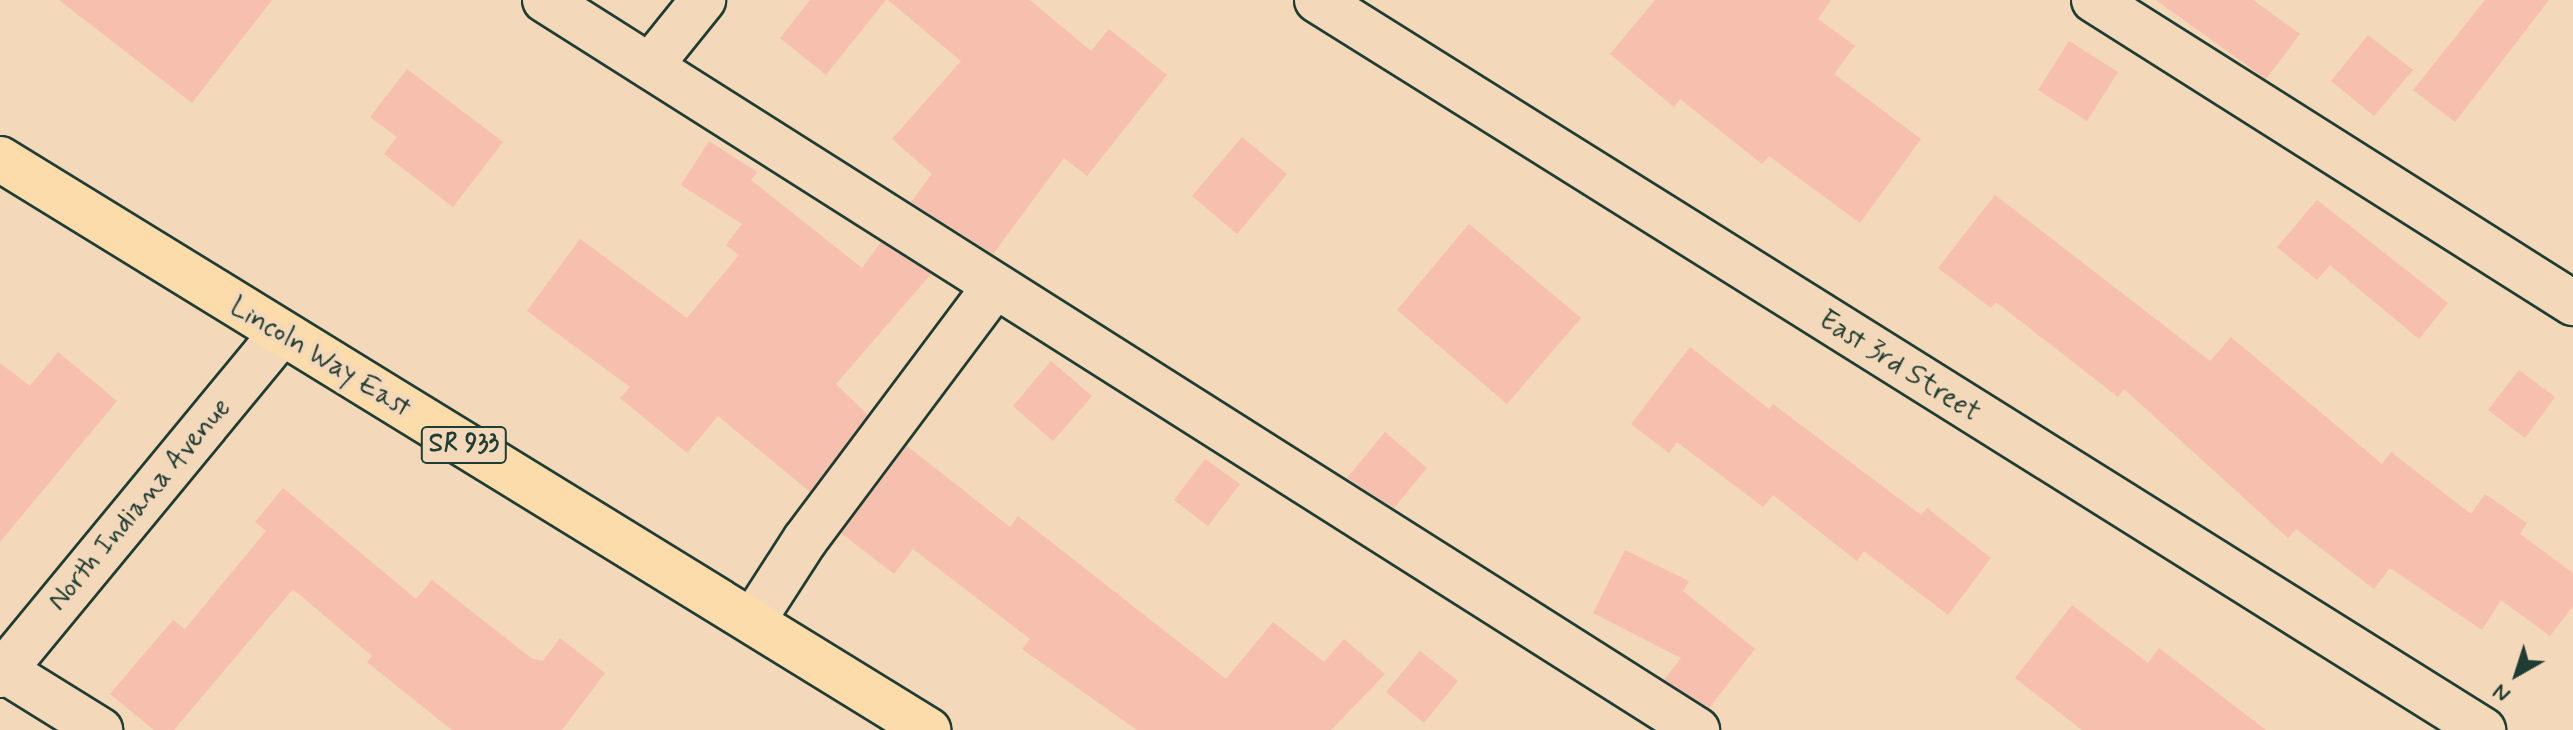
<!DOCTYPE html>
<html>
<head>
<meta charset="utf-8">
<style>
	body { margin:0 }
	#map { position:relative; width:2573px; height:730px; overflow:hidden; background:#f3d8ba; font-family:Mynerve,sans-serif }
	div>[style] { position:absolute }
	.building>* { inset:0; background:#f7bfad }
	.roads { filter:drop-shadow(2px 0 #1f3d34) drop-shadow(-2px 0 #1f3d34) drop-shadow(0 2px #1f3d34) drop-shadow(0 -2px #1f3d34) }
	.minor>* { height:44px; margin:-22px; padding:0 22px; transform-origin:22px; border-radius:22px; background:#f3d8ba }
	.major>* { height:44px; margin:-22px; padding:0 22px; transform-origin:22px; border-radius:22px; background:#fddcac }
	span { translate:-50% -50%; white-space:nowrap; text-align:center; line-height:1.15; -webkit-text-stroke:8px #f3d8ba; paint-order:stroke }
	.shield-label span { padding:2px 6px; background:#f3d8ba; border:2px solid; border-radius:6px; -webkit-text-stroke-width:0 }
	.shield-label { font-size:26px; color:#1f3d34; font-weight:700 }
	.street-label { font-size:28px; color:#1f3d34 }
	.north { position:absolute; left:2477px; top:634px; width:80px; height:80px; -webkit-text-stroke:6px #f3d8ba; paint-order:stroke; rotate:219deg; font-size:22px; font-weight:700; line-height:32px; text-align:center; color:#1f3d34 }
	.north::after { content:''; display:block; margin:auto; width:28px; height:36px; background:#1f3d34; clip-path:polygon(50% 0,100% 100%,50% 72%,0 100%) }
</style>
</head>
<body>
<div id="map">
	<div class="building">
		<i style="clip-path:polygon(59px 0,272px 0,192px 103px)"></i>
		<i style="clip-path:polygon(810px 0,886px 0,826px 75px,780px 38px)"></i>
		<i style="clip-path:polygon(888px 0,1030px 0,1091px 51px,1109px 29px,1167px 75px,1087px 176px,1064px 158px,993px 254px,911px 202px,932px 174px,892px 139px,961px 61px)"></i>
		<i style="clip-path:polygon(1655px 0,1831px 0,1818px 19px,1855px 46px,1834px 74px,1921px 139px,1860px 223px,1769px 156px,1762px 164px,1680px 99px,1674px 107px,1610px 54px)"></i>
		<i style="clip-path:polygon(2156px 0,2253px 0,2300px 34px,2266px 79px)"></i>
		<i style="clip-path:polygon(2485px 0,2549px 0,2455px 122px,2413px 90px)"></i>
		<i style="clip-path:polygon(2368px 35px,2413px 70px,2374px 116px,2331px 81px)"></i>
		<i style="clip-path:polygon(2069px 41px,2118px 72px,2087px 121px,2038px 90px)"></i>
		<i style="clip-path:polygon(407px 69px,503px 142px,453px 207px,384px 154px,397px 137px,370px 117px)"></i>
		<i style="clip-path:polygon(1242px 137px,1287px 174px,1237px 234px,1192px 196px)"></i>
		<i style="clip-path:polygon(709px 141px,757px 172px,751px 180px,862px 268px,881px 242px,931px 274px,836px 384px,868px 415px,810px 492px,718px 416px,687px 453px,620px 398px,630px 387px,527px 311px,580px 239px,687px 318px,739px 255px,726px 245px,742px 224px,681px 185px)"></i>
		<i style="clip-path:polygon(1995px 195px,2210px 361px,2231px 337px,2382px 464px,2391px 452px,2471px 514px,2485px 494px,2527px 523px,2520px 534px,2573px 573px,2573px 606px,2550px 636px,2501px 600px,2482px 630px,2390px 568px,2374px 589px,2296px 529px,2288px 538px,2124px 389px,2118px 397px,1996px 302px,1991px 308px,1938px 268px)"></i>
		<i style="clip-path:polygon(2317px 200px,2448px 303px,2419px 339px,2330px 265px,2317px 280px,2277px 247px)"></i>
		<i style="clip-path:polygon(1469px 224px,1581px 318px,1507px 404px,1397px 310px)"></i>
		<i style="clip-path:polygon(1690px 347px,1769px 409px,1773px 404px,1921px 515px,1927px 508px,1991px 558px,1948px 615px,1864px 551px,1857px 561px,1773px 495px,1763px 507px,1677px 442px,1669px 453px,1631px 424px)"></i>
		<i style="clip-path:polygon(58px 352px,117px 401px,0 542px,0 363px,30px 386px)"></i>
		<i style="clip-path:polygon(1051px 361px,1092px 396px,1053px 441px,1013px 406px)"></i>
		<i style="clip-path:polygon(2519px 370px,2555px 397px,2525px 438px,2488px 410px)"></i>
		<i style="clip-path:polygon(1385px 432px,1427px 468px,1394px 508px,1347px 478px)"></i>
		<i style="clip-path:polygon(907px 446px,1010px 527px,1018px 516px,1226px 679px,1273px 622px,1324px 662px,1344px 639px,1385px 674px,1331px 730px,1137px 730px,1022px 649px,1030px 639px,913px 549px,894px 574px,841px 533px)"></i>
		<i style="clip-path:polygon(1205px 459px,1240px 484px,1208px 526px,1174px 500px)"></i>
		<i style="clip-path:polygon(283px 488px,416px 599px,432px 580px,531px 658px,543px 661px,560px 638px,605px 673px,562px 730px,452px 730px,367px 662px,372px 656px,293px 589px,174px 730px,154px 730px,110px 694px,173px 620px,185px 629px,266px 531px,255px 522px)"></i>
		<i style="clip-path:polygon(1625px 550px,1689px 581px,1683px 591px,1755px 649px,1709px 708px,1664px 680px,1681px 658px,1593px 613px)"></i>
		<i style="clip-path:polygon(2072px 605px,2148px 663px,2159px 648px,2266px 730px,2082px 730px,2015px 678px)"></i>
		<i style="clip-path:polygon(1420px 651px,1458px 681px,1424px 723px,1386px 692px)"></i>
	</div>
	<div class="roads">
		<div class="minor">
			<i style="left:545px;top:0;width:1364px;rotate:32.36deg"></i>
			<i style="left:1317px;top:0;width:1376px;rotate:32.05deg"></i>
			<i style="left:2094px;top:0;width:567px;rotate:32.32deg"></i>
			<i style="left:650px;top:66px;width:85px;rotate:-51.2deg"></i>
			<i style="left:754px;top:619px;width:94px;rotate:-57.2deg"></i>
			<i style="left:805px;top:540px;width:314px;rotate:-53.2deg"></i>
			<i style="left:0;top:668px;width:118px;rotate:31.8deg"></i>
			<i style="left:0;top:675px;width:440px;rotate:-50.5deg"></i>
		</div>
		<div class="major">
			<i style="left:0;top:159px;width:1090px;rotate:31.6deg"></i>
		</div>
	</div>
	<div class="shield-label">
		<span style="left:464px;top:445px">SR 933</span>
	</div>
	<div class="street-label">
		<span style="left:320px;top:358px;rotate:31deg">Lincoln Way East</span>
		<span style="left:1899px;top:367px;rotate:32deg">East 3rd Street</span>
		<span style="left:140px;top:505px;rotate:-50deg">North Indiana Avenue</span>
	</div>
	<div class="north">N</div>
</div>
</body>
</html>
